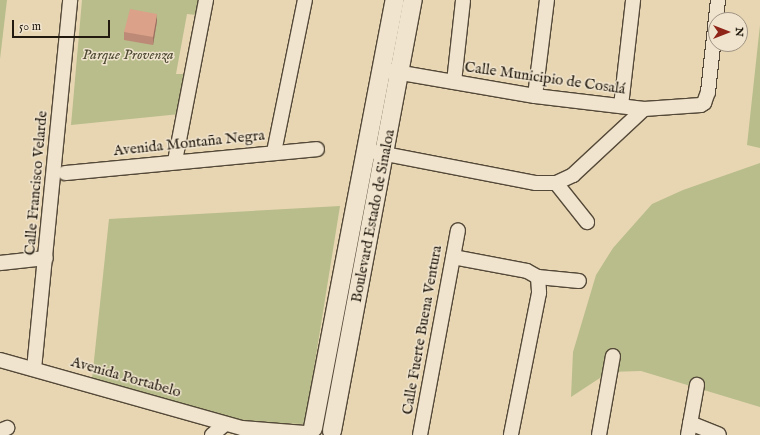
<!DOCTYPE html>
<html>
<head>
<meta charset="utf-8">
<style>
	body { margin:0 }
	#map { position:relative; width:760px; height:435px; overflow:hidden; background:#e8d6b3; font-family:"IM FELL English",serif }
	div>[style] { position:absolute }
	.green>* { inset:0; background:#b8bd8b }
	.roads { filter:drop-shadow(1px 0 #544938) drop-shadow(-1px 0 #544938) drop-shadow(0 1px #544938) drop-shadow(0 -1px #544938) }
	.minor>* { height:14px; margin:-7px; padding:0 7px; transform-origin:7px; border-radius:7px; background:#f0e4ce }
	.tertiary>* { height:18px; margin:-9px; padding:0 9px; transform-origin:9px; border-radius:9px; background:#f0e4ce }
	.wall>* { inset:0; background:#bc8a76 }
	.shaded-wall>* { inset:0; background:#997160 }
	.building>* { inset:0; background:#dba189 }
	span { translate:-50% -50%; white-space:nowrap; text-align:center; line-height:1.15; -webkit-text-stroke:3px #f0e4ce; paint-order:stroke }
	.park-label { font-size:15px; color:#4f4b34; font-style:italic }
	.street-label { font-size:15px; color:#221a0f }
	.north { position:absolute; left:708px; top:12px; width:40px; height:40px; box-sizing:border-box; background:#f0e4ce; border:1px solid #9e9382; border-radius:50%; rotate:90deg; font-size:11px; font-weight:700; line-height:16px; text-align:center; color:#221a0f }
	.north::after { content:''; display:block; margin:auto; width:14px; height:18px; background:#8f2418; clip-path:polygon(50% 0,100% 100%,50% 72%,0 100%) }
	.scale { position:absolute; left:12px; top:20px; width:98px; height:18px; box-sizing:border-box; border:2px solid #221a0f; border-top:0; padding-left:5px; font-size:12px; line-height:14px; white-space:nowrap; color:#221a0f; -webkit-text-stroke:3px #f0e4ce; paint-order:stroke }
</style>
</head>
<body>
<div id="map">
	<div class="green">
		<i style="clip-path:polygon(0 0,7px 0,0 59px)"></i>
		<i style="clip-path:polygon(82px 0,198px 0,196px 15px,187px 14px,176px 74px,186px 74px,180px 114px,71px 125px)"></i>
		<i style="clip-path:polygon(760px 25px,760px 148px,747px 145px)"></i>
		<i style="clip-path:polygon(760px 163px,760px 407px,641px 371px,609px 372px,571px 397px,573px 352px,596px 275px,613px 248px,652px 204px,683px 190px)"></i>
		<i style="clip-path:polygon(340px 206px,305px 424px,242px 422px,92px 379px,109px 219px)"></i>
	</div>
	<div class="roads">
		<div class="minor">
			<i style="left:390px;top:71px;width:147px;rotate:9.8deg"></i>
			<i style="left:535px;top:96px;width:110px;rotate:6.8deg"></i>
			<i style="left:644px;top:109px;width:57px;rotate:-4deg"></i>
			<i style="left:701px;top:105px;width:4px;rotate:-34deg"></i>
			<i style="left:704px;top:103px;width:12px;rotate:-70deg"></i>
			<i style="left:708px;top:92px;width:93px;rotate:-83.8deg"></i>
			<i style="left:454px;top:82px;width:82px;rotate:-83.7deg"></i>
			<i style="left:535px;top:96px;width:97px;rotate:-82.9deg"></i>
			<i style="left:621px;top:106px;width:107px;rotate:-83.5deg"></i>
			<i style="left:274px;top:152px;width:155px;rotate:-78.5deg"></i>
			<i style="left:375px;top:152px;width:164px;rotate:10.9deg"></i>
			<i style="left:536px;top:183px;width:20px"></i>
			<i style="left:556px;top:183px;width:19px;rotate:-25deg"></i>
			<i style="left:573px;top:175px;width:97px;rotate:-42.9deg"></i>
			<i style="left:175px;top:161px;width:164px;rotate:-79.1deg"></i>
			<i style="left:65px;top:173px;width:253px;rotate:-5.4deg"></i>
			<i style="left:556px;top:183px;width:50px;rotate:51.5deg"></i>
			<i style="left:453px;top:257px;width:75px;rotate:10.7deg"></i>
			<i style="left:527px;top:271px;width:13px;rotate:29deg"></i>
			<i style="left:538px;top:277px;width:16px;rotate:86deg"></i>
			<i style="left:539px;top:293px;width:145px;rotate:101.2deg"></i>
			<i style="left:0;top:263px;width:46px;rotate:-6.2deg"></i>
			<i style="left:538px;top:277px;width:41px;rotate:5.6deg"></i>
			<i style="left:0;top:360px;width:251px;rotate:15.7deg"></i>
			<i style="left:242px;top:428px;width:63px;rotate:4.5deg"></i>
			<i style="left:34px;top:369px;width:371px;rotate:-84.4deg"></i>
			<i style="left:690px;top:423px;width:31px;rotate:22deg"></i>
			<i style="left:0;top:431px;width:8px;rotate:-23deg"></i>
			<i style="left:212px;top:435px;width:17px;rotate:-40deg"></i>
			<i style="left:420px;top:435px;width:208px;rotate:-79.5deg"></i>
			<i style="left:599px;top:435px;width:80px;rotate:-80deg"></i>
			<i style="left:688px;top:435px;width:51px;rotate:-79.8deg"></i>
		</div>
		<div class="tertiary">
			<i style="left:313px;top:428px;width:436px;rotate:-79.2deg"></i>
			<i style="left:332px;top:431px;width:439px;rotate:-79.4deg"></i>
		</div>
	</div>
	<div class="wall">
		<i style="clip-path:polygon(157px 21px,153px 45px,124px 40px,124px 32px)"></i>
	</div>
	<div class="shaded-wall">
		<i style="clip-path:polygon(157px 14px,157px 21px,153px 45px,153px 37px)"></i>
	</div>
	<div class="building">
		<i style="clip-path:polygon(130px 9px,157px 14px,153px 37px,124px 32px)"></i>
	</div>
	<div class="park-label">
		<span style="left:128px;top:55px">Parque Provenza</span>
	</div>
	<div class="street-label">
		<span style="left:545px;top:78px;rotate:8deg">Calle Municipio de Cosalá</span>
		<span style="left:189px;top:143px;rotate:-6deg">Avenida Montaña Negra</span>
		<span style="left:36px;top:183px;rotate:-85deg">Calle Francisco Velarde</span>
		<span style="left:373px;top:216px;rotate:-79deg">Boulevard Estado de Sinaloa</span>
		<span style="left:422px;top:330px;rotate:-80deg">Calle Fuerte Buena Ventura</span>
		<span style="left:126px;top:377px;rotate:16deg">Avenida Portabelo</span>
	</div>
	<div class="north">N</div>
	<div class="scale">50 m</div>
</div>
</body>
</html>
